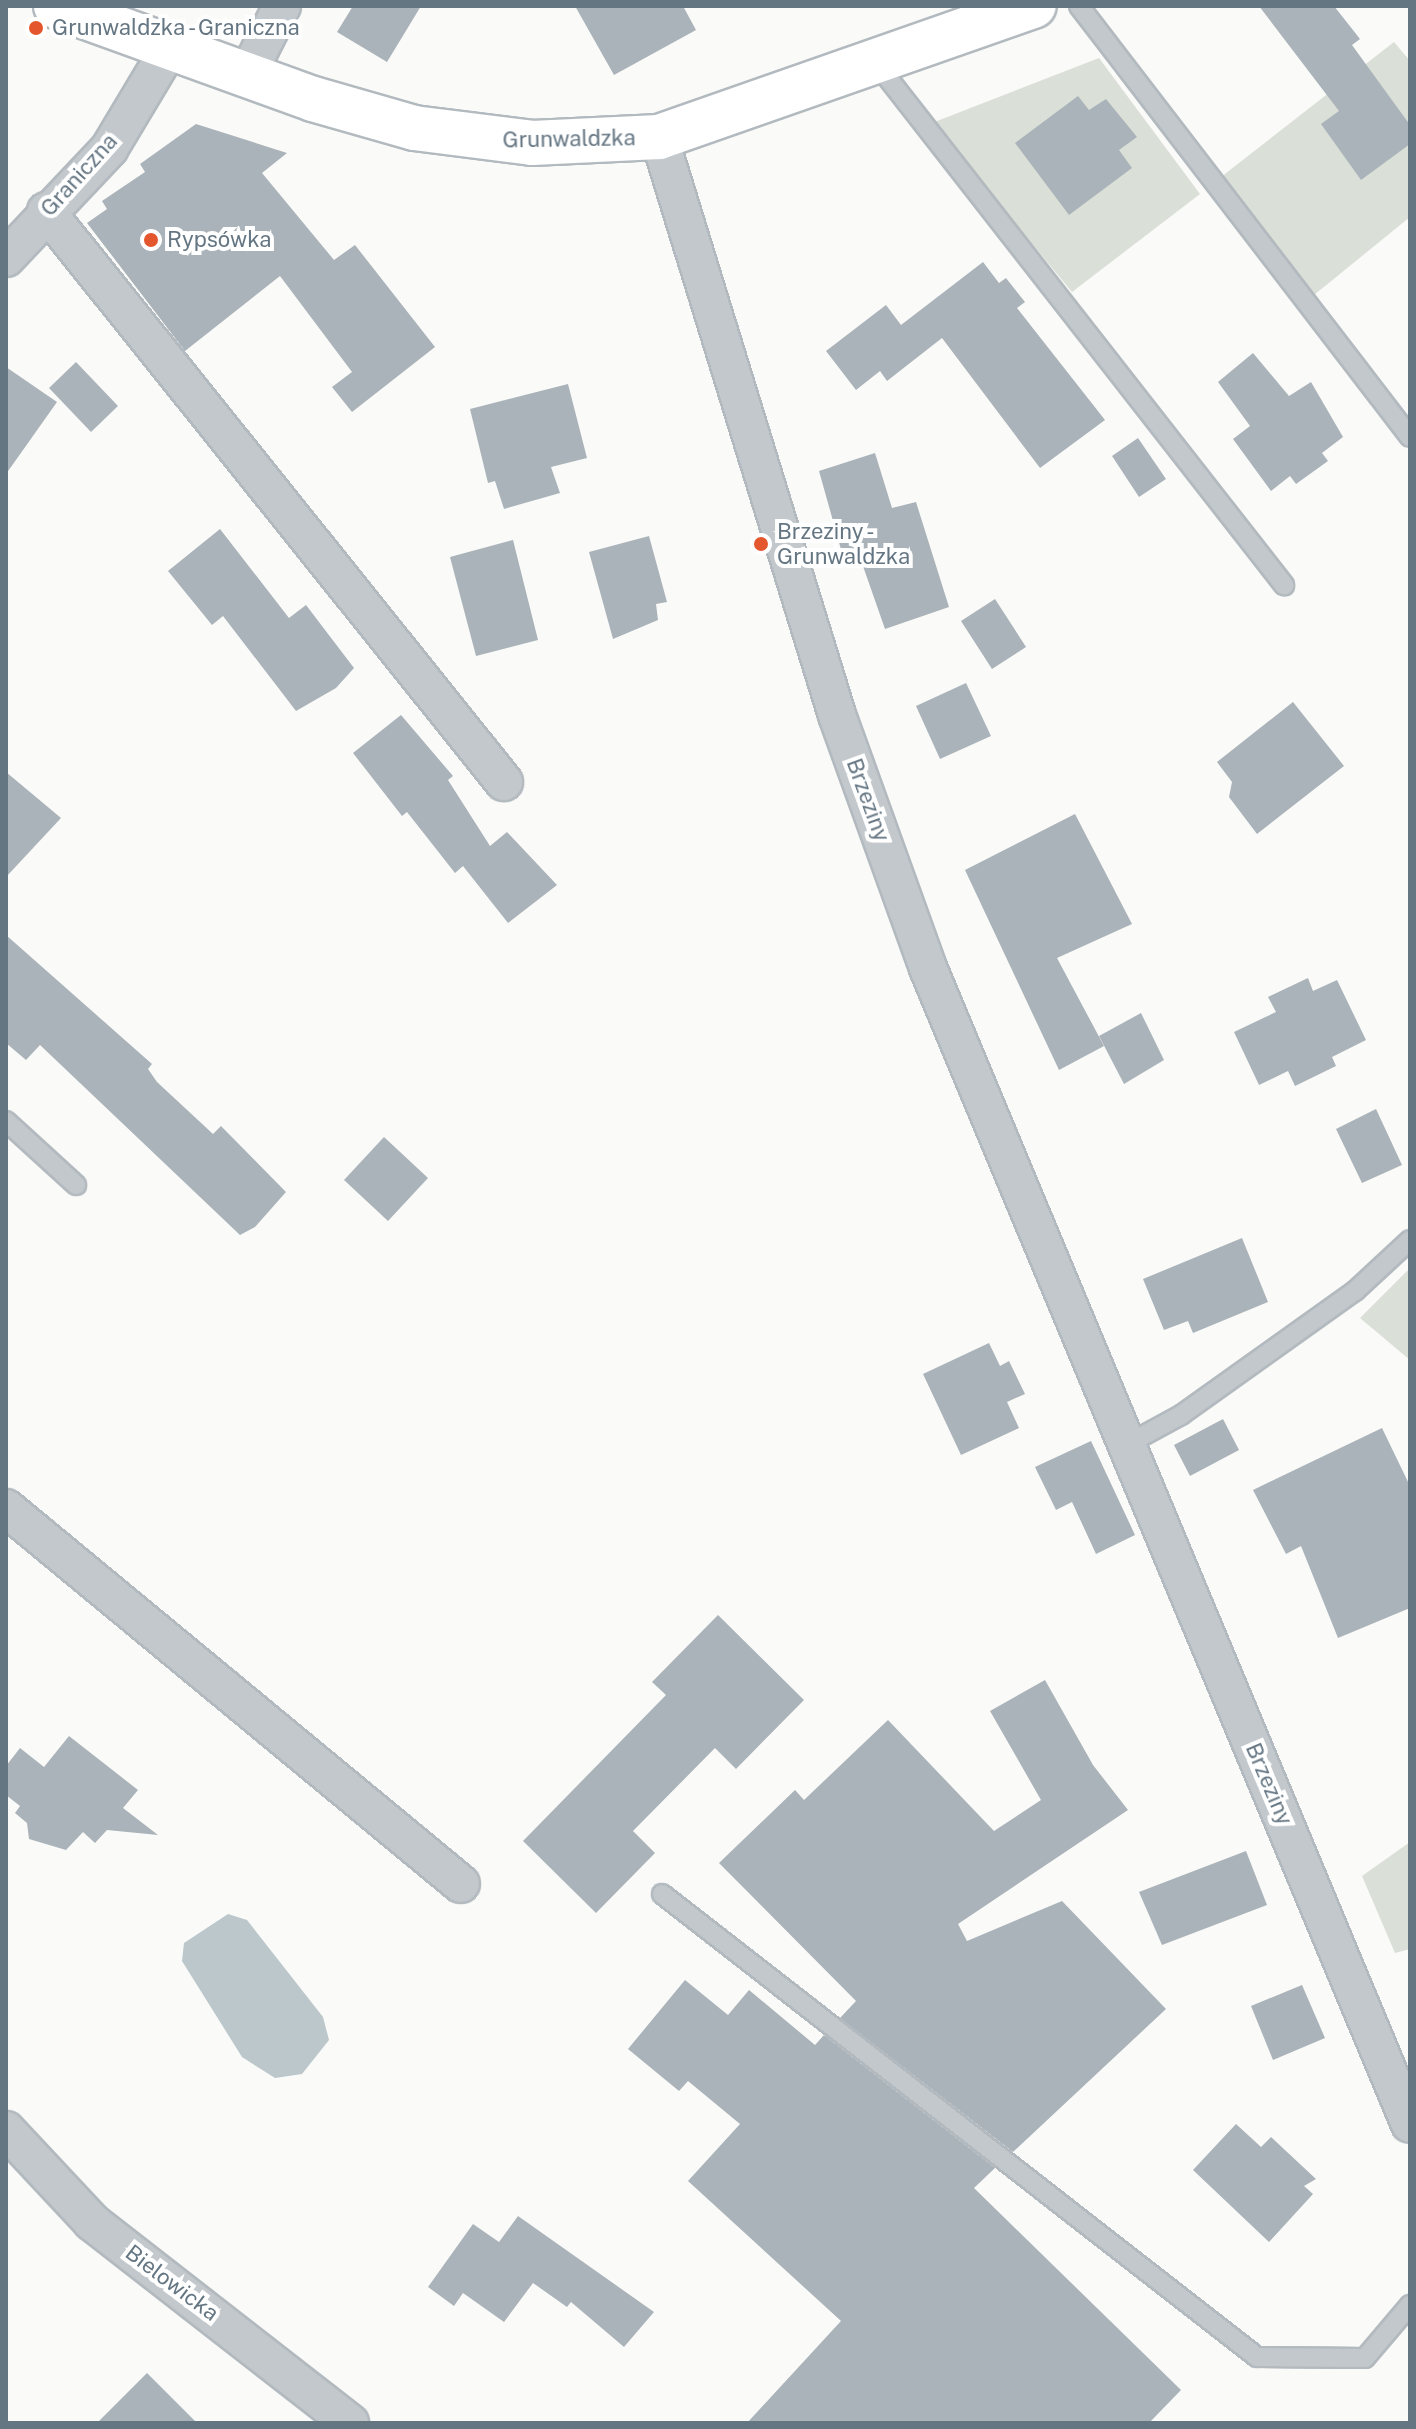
<!DOCTYPE html>
<html>
<head>
<meta charset="utf-8">
<style>
	body { margin:0 }
	#map { position:relative; width:1416px; height:2429px; overflow:hidden; background:#fafaf8; font-family:"Public Sans",sans-serif }
	div>[style] { position:absolute }
	.green>* { inset:0; background:#dadfd7 }
	.water>* { inset:0; background:#bbc7cb }
	.building>* { inset:0; background:#aab3b9 }
	.roads { filter:drop-shadow(2px 0 #b3babf) drop-shadow(-2px 0 #b3babf) drop-shadow(0 2px #b3babf) drop-shadow(0 -2px #b3babf) }
	.lane>* { height:18px; margin:-9px; padding:0 9px; transform-origin:9px; border-radius:9px; background:#c3c8cc }
	.street>* { height:36px; margin:-18px; padding:0 18px; transform-origin:18px; border-radius:18px; background:#c3c8cc }
	.secondary>* { height:44px; margin:-22px; padding:0 22px; transform-origin:22px; border-radius:22px; background:#fff }
	.dots>* { width:22px; height:22px; translate:-50% -50%; box-sizing:border-box; border:4px solid #fff; border-radius:50% }
	span { translate:-50% -50%; white-space:nowrap; text-align:center; line-height:1.15; -webkit-text-stroke:8px #fff; paint-order:stroke }
	.poi-label { font-size:22px; color:#657683 }
	.left { translate:0 -50%; text-align:left }
	.street-label { font-size:22px; color:#657683 }
	.frame { position:absolute; inset:0; border:8px solid #657683; pointer-events:none }
</style>
</head>
<body>
<div id="map">
	<div class="green">
		<i style="clip-path:polygon(1394px 42px,1410px 61px,1410px 217px,1314px 295px,1221px 177px)"></i>
		<i style="clip-path:polygon(1099px 58px,1200px 194px,1072px 292px,932px 123px)"></i>
		<i style="clip-path:polygon(1410px 1268px,1410px 1360px,1360px 1318px)"></i>
		<i style="clip-path:polygon(1410px 1842px,1410px 1949px,1395px 1953px,1362px 1876px)"></i>
	</div>
	<div class="water">
		<i style="clip-path:polygon(228px 1914px,247px 1920px,323px 2017px,329px 2040px,302px 2074px,275px 2078px,242px 2057px,182px 1961px,184px 1943px)"></i>
	</div>
	<div class="building">
		<i style="clip-path:polygon(353px 6px,421px 6px,387px 62px,337px 32px)"></i>
		<i style="clip-path:polygon(575px 6px,683px 6px,696px 30px,614px 75px)"></i>
		<i style="clip-path:polygon(1259px 6px,1334px 6px,1360px 39px,1352px 45px,1410px 125px,1410px 144px,1361px 180px,1321px 124px,1339px 111px)"></i>
		<i style="clip-path:polygon(1078px 96px,1089px 110px,1106px 99px,1137px 137px,1119px 150px,1132px 168px,1069px 215px,1015px 143px)"></i>
		<i style="clip-path:polygon(196px 124px,287px 153px,262px 173px,334px 260px,355px 245px,435px 347px,352px 412px,332px 387px,352px 372px,280px 276px,185px 351px,87px 223px,107px 209px,102px 201px,145px 172px,140px 164px)"></i>
		<i style="clip-path:polygon(983px 262px,999px 283px,1006px 278px,1025px 302px,1017px 308px,1105px 420px,1040px 468px,942px 338px,887px 381px,880px 371px,856px 390px,826px 351px,886px 305px,901px 325px)"></i>
		<i style="clip-path:polygon(1253px 353px,1289px 396px,1311px 382px,1343px 437px,1322px 453px,1328px 461px,1296px 484px,1290px 476px,1271px 491px,1233px 439px,1250px 426px,1218px 382px)"></i>
		<i style="clip-path:polygon(76px 362px,118px 406px,91px 432px,49px 388px)"></i>
		<i style="clip-path:polygon(6px 367px,57px 402px,6px 474px)"></i>
		<i style="clip-path:polygon(568px 384px,587px 458px,551px 467px,560px 493px,504px 509px,495px 481px,488px 483px,470px 409px)"></i>
		<i style="clip-path:polygon(1138px 438px,1166px 479px,1139px 497px,1112px 456px)"></i>
		<i style="clip-path:polygon(875px 453px,892px 508px,916px 502px,949px 607px,885px 629px,857px 549px,842px 553px,819px 471px)"></i>
		<i style="clip-path:polygon(220px 529px,289px 618px,306px 605px,354px 668px,336px 688px,296px 711px,223px 616px,212px 625px,168px 571px)"></i>
		<i style="clip-path:polygon(649px 536px,667px 602px,656px 604px,658px 620px,613px 639px,589px 552px)"></i>
		<i style="clip-path:polygon(513px 540px,538px 640px,476px 656px,450px 557px)"></i>
		<i style="clip-path:polygon(995px 599px,1026px 647px,992px 669px,961px 621px)"></i>
		<i style="clip-path:polygon(966px 683px,991px 736px,940px 759px,916px 706px)"></i>
		<i style="clip-path:polygon(1293px 702px,1344px 766px,1257px 834px,1229px 797px,1232px 782px,1217px 762px)"></i>
		<i style="clip-path:polygon(401px 715px,453px 776px,448px 780px,490px 846px,507px 832px,557px 885px,508px 923px,463px 866px,455px 873px,407px 812px,402px 816px,353px 753px)"></i>
		<i style="clip-path:polygon(6px 772px,61px 818px,6px 877px)"></i>
		<i style="clip-path:polygon(1075px 814px,1132px 924px,1057px 958px,1104px 1046px,1059px 1070px,965px 870px)"></i>
		<i style="clip-path:polygon(6px 935px,152px 1064px,148px 1069px,157px 1082px,213px 1134px,221px 1126px,286px 1192px,255px 1227px,240px 1235px,40px 1045px,26px 1060px,6px 1043px)"></i>
		<i style="clip-path:polygon(1308px 978px,1313px 991px,1337px 980px,1366px 1040px,1332px 1057px,1336px 1066px,1295px 1086px,1288px 1071px,1259px 1085px,1234px 1032px,1276px 1012px,1268px 997px)"></i>
		<i style="clip-path:polygon(1141px 1013px,1164px 1060px,1124px 1084px,1099px 1036px)"></i>
		<i style="clip-path:polygon(1376px 1109px,1402px 1165px,1362px 1183px,1336px 1129px)"></i>
		<i style="clip-path:polygon(384px 1137px,428px 1178px,388px 1221px,344px 1180px)"></i>
		<i style="clip-path:polygon(1242px 1238px,1268px 1302px,1193px 1333px,1188px 1321px,1164px 1330px,1143px 1279px)"></i>
		<i style="clip-path:polygon(989px 1343px,1000px 1366px,1009px 1361px,1025px 1394px,1007px 1402px,1019px 1428px,961px 1455px,923px 1374px)"></i>
		<i style="clip-path:polygon(1223px 1419px,1239px 1450px,1190px 1476px,1174px 1445px)"></i>
		<i style="clip-path:polygon(1382px 1428px,1410px 1486px,1410px 1608px,1338px 1638px,1301px 1546px,1286px 1554px,1253px 1490px)"></i>
		<i style="clip-path:polygon(1091px 1441px,1135px 1535px,1096px 1554px,1072px 1502px,1056px 1510px,1035px 1467px)"></i>
		<i style="clip-path:polygon(718px 1615px,804px 1700px,736px 1769px,715px 1748px,633px 1831px,655px 1853px,596px 1913px,523px 1841px,666px 1695px,652px 1682px)"></i>
		<i style="clip-path:polygon(1045px 1680px,1093px 1765px,1128px 1810px,958px 1924px,967px 1941px,1062px 1901px,1166px 2009px,1013px 2152px,840px 2018px,856px 2001px,719px 1863px,795px 1790px,804px 1800px,888px 1720px,994px 1831px,1041px 1800px,990px 1711px)"></i>
		<i style="clip-path:polygon(69px 1736px,138px 1790px,123px 1808px,158px 1835px,107px 1830px,95px 1843px,83px 1832px,66px 1850px,29px 1839px,27px 1823px,15px 1813px,20px 1806px,6px 1795px,6px 1766px,20px 1748px,44px 1767px)"></i>
		<i style="clip-path:polygon(1246px 1851px,1267px 1905px,1162px 1945px,1139px 1892px)"></i>
		<i style="clip-path:polygon(685px 1980px,728px 2015px,749px 1990px,815px 2045px,824px 2035px,995px 2168px,974px 2188px,1181px 2390px,1149px 2423px,747px 2423px,841px 2321px,688px 2181px,740px 2124px,688px 2081px,679px 2091px,628px 2049px)"></i>
		<i style="clip-path:polygon(1302px 1985px,1325px 2038px,1273px 2060px,1251px 2006px)"></i>
		<i style="clip-path:polygon(1236px 2124px,1261px 2147px,1271px 2137px,1316px 2179px,1304px 2186px,1313px 2194px,1269px 2242px,1193px 2170px)"></i>
		<i style="clip-path:polygon(518px 2216px,654px 2312px,624px 2347px,571px 2302px,567px 2307px,533px 2283px,504px 2322px,463px 2293px,454px 2306px,428px 2287px,473px 2224px,499px 2242px)"></i>
		<i style="clip-path:polygon(147px 2373px,197px 2423px,97px 2423px)"></i>
	</div>
	<div class="roads">
		<div class="lane">
			<i style="left:1079px;top:6px;width:543px;rotate:52.48deg"></i>
			<i style="left:876px;top:63px;width:663px;rotate:51.99deg"></i>
			<i style="left:6px;top:1121px;width:95px;rotate:42.4deg"></i>
			<i style="left:1124px;top:1446px;width:65px;rotate:-28.5deg"></i>
			<i style="left:1181px;top:1415px;width:214px;rotate:-35.5deg"></i>
			<i style="left:1355px;top:1291px;width:75px;rotate:-42.8deg"></i>
			<i style="left:662px;top:1894px;width:754px;rotate:37.89deg"></i>
			<i style="left:1257px;top:2357px;width:108px;rotate:0.5deg"></i>
			<i style="left:1365px;top:2358px;width:70px;rotate:-49.7deg"></i>
		</div>
		<div class="street">
			<i style="left:247px;top:75px;width:77px;rotate:-63.1deg"></i>
			<i style="left:659px;top:137px;width:605px;rotate:72.88deg"></i>
			<i style="left:837px;top:715px;width:269px;rotate:70.2deg"></i>
			<i style="left:928px;top:968px;width:1252px;rotate:67.37deg"></i>
			<i style="left:46px;top:211px;width:732px;rotate:51.27deg"></i>
			<i style="left:6px;top:258px;width:150px;rotate:-46.6deg"></i>
			<i style="left:109px;top:149px;width:119px;rotate:-59.1deg"></i>
			<i style="left:6px;top:1508px;width:590px;rotate:39.57deg"></i>
			<i style="left:6px;top:2130px;width:126px;rotate:46.9deg"></i>
			<i style="left:92px;top:2222px;width:327px;rotate:37.9deg"></i>
		</div>
		<div class="secondary">
			<i style="left:56px;top:6px;width:273px;rotate:19.9deg"></i>
			<i style="left:313px;top:99px;width:105px;rotate:16deg"></i>
			<i style="left:414px;top:128px;width:119px;rotate:7.2deg"></i>
			<i style="left:532px;top:143px;width:127px;rotate:-2.7deg"></i>
			<i style="left:659px;top:137px;width:397px;rotate:-19.3deg"></i>
		</div>
	</div>
	<div class="dots">
		<i style="left:36px;top:28px;background:#e4572e"></i>
		<i style="left:151px;top:240px;background:#e4572e"></i>
		<i style="left:761px;top:544px;background:#e4572e"></i>
	</div>
	<div class="poi-label">
		<span class="left" style="left:52px;top:28px">Grunwaldzka - Graniczna</span>
		<span class="left" style="left:167px;top:240px">Rypsówka</span>
		<span class="left" style="left:777px;top:544px">Brzeziny -<br>Grunwaldzka</span>
	</div>
	<div class="street-label">
		<span style="left:569px;top:139px;rotate:-1deg">Grunwaldzka</span>
		<span style="left:79px;top:175px;rotate:-48deg">Graniczna</span>
		<span style="left:868px;top:800px;rotate:70deg">Brzeziny</span>
		<span style="left:1269px;top:1784px;rotate:67deg">Brzeziny</span>
		<span style="left:172px;top:2283px;rotate:37deg">Bielowicka</span>
	</div>
	<div class="frame"></div>
</div>
</body>
</html>
